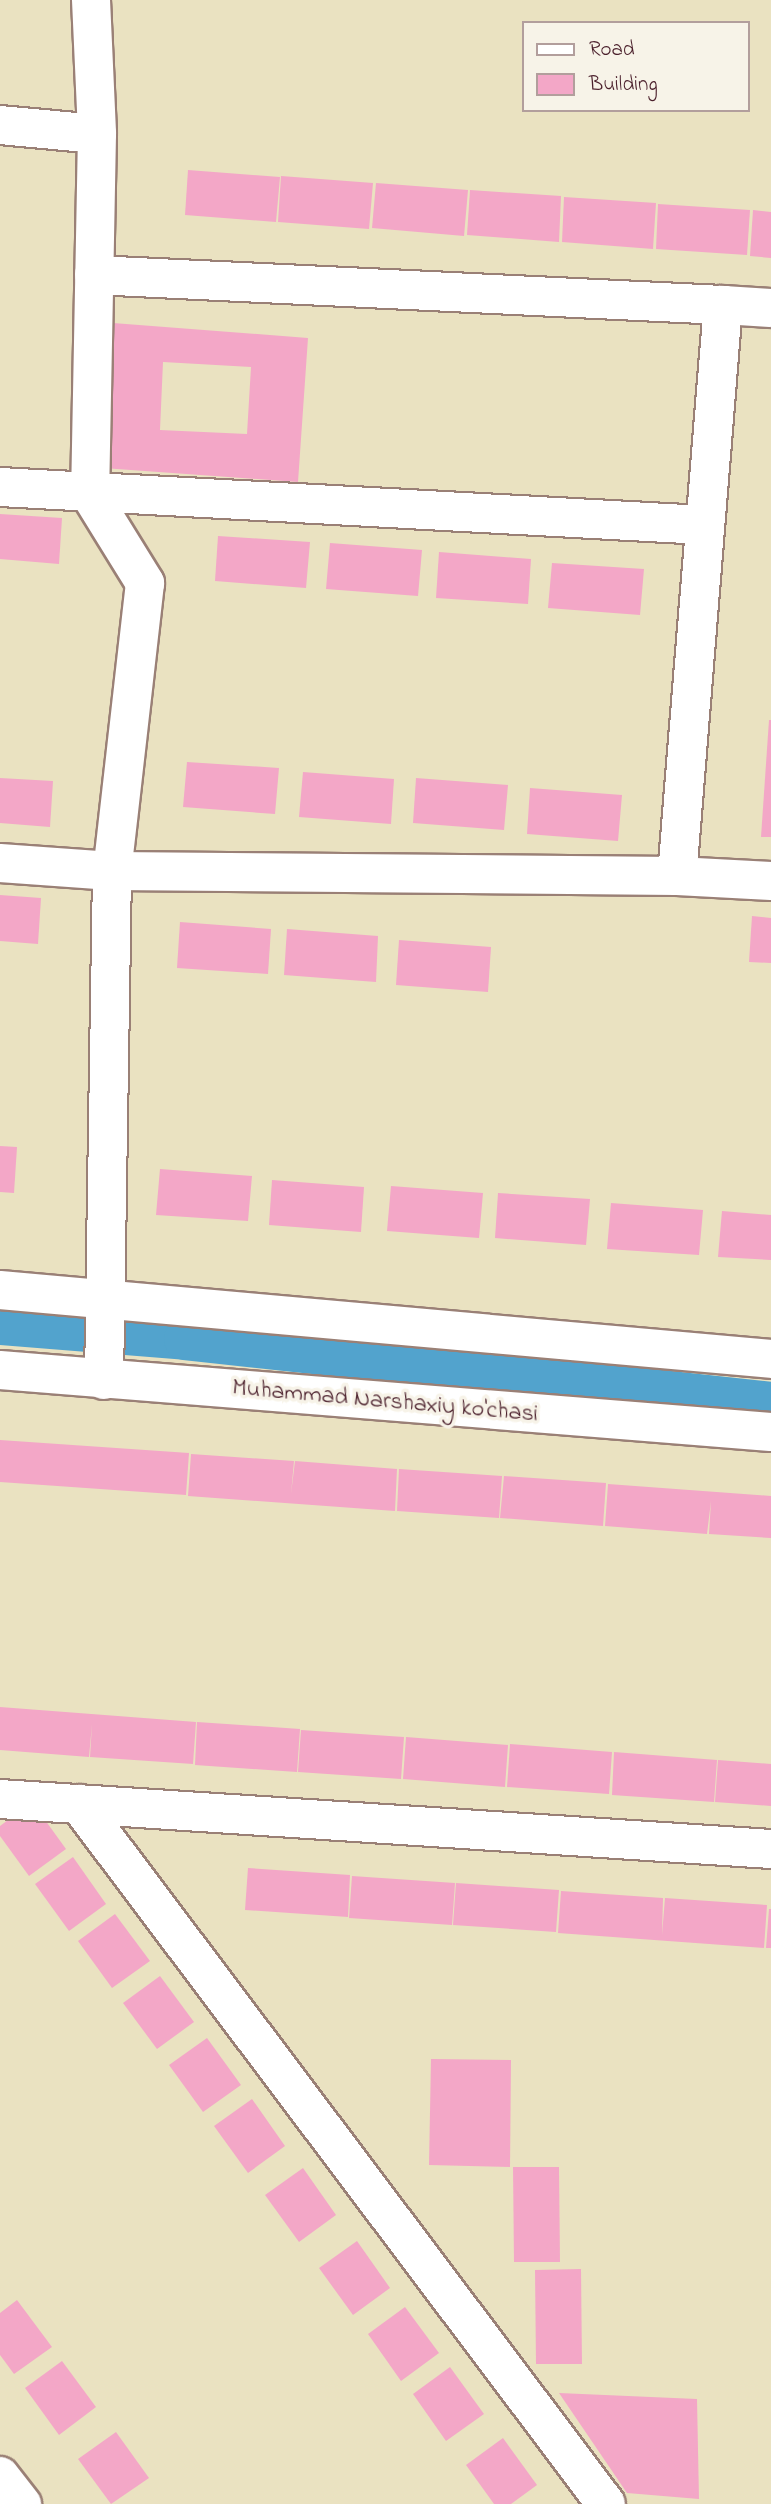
<!DOCTYPE html>
<html>
<head>
<meta charset="utf-8">
<style>
	body { margin:0 }
	#map { position:relative; width:771px; height:2504px; overflow:hidden; background:#eae2c1; font-family:"Indie Flower",sans-serif }
	div>[style] { position:absolute }
	.canal>* { height:42px; margin:-21px; padding:0 21px; transform-origin:21px; border-radius:21px; background:#52a3cd }
	.building>* { inset:0; background:#f3a7c7 }
	.roads { filter:drop-shadow(2px 0 #9a8076) drop-shadow(-2px 0 #9a8076) drop-shadow(0 2px #9a8076) drop-shadow(0 -2px #9a8076) }
	.minor>* { height:38px; margin:-19px; padding:0 19px; transform-origin:19px; border-radius:19px; background:#fff }
	span { translate:-50% -50%; white-space:nowrap; text-align:center; line-height:1.15; -webkit-text-stroke:7px #f7f3e8; paint-order:stroke }
	.street-label { font-size:24px; color:#4a1f2b }
	.legend { position:absolute; left:522px; top:21px; width:228px; height:91px; box-sizing:border-box; background:#f7f3e8; border:2px solid #b29e9c; margin:0; padding:9px 12px; list-style:none; font-size:21px; color:#4a1f2b }
	.legend li { display:flex; align-items:center; gap:14px; height:35px }
	.legend b { width:35px; border:2px solid #b29e9c }
</style>
</head>
<body>
<div id="map">
	<div class="canal">
		<i style="left:0;top:1324px;width:186px;rotate:4.6deg"></i>
		<i style="left:185px;top:1339px;width:589px;rotate:6.23deg"></i>
	</div>
	<div class="building">
		<i style="clip-path:polygon(188px 170px,280px 177px,276px 222px,185px 215px)"></i>
		<i style="clip-path:polygon(281px 176px,373px 183px,369px 229px,278px 222px)"></i>
		<i style="clip-path:polygon(376px 183px,468px 190px,464px 236px,372px 228px)"></i>
		<i style="clip-path:polygon(470px 190px,561px 196px,559px 242px,467px 235px)"></i>
		<i style="clip-path:polygon(564px 197px,656px 203px,653px 249px,562px 242px)"></i>
		<i style="clip-path:polygon(658px 204px,750px 210px,747px 255px,656px 249px)"></i>
		<i style="clip-path:polygon(753px 210px,771px 212px,771px 258px,750px 256px)"></i>
		<i style="clip-path:polygon(evenodd,113px 323px,308px 338px,298px 482px,103px 468px,113px 323px,163px 362px,251px 367px,247px 434px,160px 430px,163px 362px)"></i>
		<i style="clip-path:polygon(0 514px,62px 518px,59px 564px,0 559px)"></i>
		<i style="clip-path:polygon(218px 536px,310px 542px,306px 588px,215px 581px)"></i>
		<i style="clip-path:polygon(330px 543px,422px 550px,418px 596px,326px 589px)"></i>
		<i style="clip-path:polygon(439px 552px,531px 559px,528px 604px,436px 598px)"></i>
		<i style="clip-path:polygon(552px 563px,644px 569px,640px 615px,548px 608px)"></i>
		<i style="clip-path:polygon(769px 720px,771px 720px,771px 837px,761px 837px)"></i>
		<i style="clip-path:polygon(187px 762px,279px 768px,275px 814px,183px 807px)"></i>
		<i style="clip-path:polygon(303px 772px,394px 779px,391px 824px,299px 817px)"></i>
		<i style="clip-path:polygon(0 778px,53px 781px,50px 827px,0 823px)"></i>
		<i style="clip-path:polygon(416px 778px,508px 785px,504px 830px,413px 823px)"></i>
		<i style="clip-path:polygon(530px 788px,622px 795px,618px 841px,527px 834px)"></i>
		<i style="clip-path:polygon(0 895px,41px 898px,38px 944px,0 941px)"></i>
		<i style="clip-path:polygon(752px 916px,771px 918px,771px 963px,749px 962px)"></i>
		<i style="clip-path:polygon(180px 922px,271px 929px,268px 974px,177px 968px)"></i>
		<i style="clip-path:polygon(287px 929px,378px 936px,376px 982px,284px 975px)"></i>
		<i style="clip-path:polygon(399px 940px,491px 947px,488px 992px,396px 985px)"></i>
		<i style="clip-path:polygon(0 1146px,17px 1147px,14px 1193px,0 1192px)"></i>
		<i style="clip-path:polygon(160px 1169px,252px 1176px,248px 1221px,156px 1215px)"></i>
		<i style="clip-path:polygon(272px 1180px,364px 1187px,361px 1232px,269px 1225px)"></i>
		<i style="clip-path:polygon(391px 1186px,483px 1193px,479px 1238px,387px 1231px)"></i>
		<i style="clip-path:polygon(498px 1193px,590px 1199px,586px 1245px,495px 1238px)"></i>
		<i style="clip-path:polygon(611px 1203px,703px 1210px,699px 1255px,607px 1249px)"></i>
		<i style="clip-path:polygon(722px 1211px,771px 1215px,771px 1260px,718px 1257px)"></i>
		<i style="clip-path:polygon(0 1440px,189px 1453px,186px 1495px,0 1482px)"></i>
		<i style="clip-path:polygon(191px 1454px,294px 1461px,291px 1494px,295px 1461px,397px 1469px,395px 1511px,188px 1496px)"></i>
		<i style="clip-path:polygon(399px 1469px,502px 1476px,499px 1518px,397px 1511px)"></i>
		<i style="clip-path:polygon(504px 1476px,606px 1483px,603px 1526px,500px 1518px)"></i>
		<i style="clip-path:polygon(608px 1484px,771px 1496px,771px 1538px,709px 1534px,711px 1501px,707px 1534px,605px 1526px)"></i>
		<i style="clip-path:polygon(0 1707px,196px 1722px,193px 1764px,90px 1757px,92px 1724px,89px 1757px,0 1750px)"></i>
		<i style="clip-path:polygon(197px 1722px,300px 1729px,297px 1772px,195px 1765px)"></i>
		<i style="clip-path:polygon(301px 1730px,404px 1737px,401px 1779px,298px 1772px)"></i>
		<i style="clip-path:polygon(406px 1737px,508px 1745px,505px 1787px,403px 1779px)"></i>
		<i style="clip-path:polygon(510px 1744px,612px 1752px,609px 1794px,507px 1787px)"></i>
		<i style="clip-path:polygon(614px 1752px,717px 1760px,714px 1802px,612px 1795px)"></i>
		<i style="clip-path:polygon(718px 1760px,771px 1764px,771px 1806px,715px 1802px)"></i>
		<i style="clip-path:polygon(32px 1802px,66px 1849px,29px 1876px,0 1836px,0 1826px)"></i>
		<i style="clip-path:polygon(73px 1857px,106px 1904px,69px 1931px,35px 1884px)"></i>
		<i style="clip-path:polygon(248px 1868px,350px 1875px,348px 1917px,245px 1910px)"></i>
		<i style="clip-path:polygon(352px 1876px,455px 1883px,452px 1925px,349px 1918px)"></i>
		<i style="clip-path:polygon(456px 1883px,559px 1890px,556px 1932px,453px 1925px)"></i>
		<i style="clip-path:polygon(561px 1891px,663px 1898px,662px 1935px,665px 1898px,767px 1905px,764px 1948px,558px 1933px)"></i>
		<i style="clip-path:polygon(769px 1909px,771px 1909px,771px 1948px,766px 1948px)"></i>
		<i style="clip-path:polygon(115px 1914px,150px 1961px,112px 1988px,78px 1941px)"></i>
		<i style="clip-path:polygon(160px 1976px,194px 2022px,157px 2049px,123px 2003px)"></i>
		<i style="clip-path:polygon(207px 2038px,241px 2085px,203px 2112px,169px 2065px)"></i>
		<i style="clip-path:polygon(431px 2059px,511px 2060px,510px 2167px,429px 2165px)"></i>
		<i style="clip-path:polygon(252px 2099px,285px 2146px,248px 2173px,214px 2126px)"></i>
		<i style="clip-path:polygon(513px 2167px,559px 2167px,560px 2262px,514px 2262px)"></i>
		<i style="clip-path:polygon(303px 2168px,336px 2215px,299px 2242px,265px 2195px)"></i>
		<i style="clip-path:polygon(357px 2241px,390px 2288px,353px 2315px,319px 2268px)"></i>
		<i style="clip-path:polygon(581px 2269px,582px 2364px,536px 2364px,535px 2270px)"></i>
		<i style="clip-path:polygon(17px 2300px,52px 2347px,14px 2374px,0 2355px,0 2313px)"></i>
		<i style="clip-path:polygon(405px 2307px,439px 2353px,401px 2381px,368px 2334px)"></i>
		<i style="clip-path:polygon(62px 2361px,96px 2407px,59px 2435px,25px 2388px)"></i>
		<i style="clip-path:polygon(450px 2367px,484px 2414px,446px 2441px,413px 2394px)"></i>
		<i style="clip-path:polygon(559px 2393px,697px 2399px,699px 2499px,627px 2493px)"></i>
		<i style="clip-path:polygon(116px 2432px,149px 2478px,111px 2504px,78px 2459px)"></i>
		<i style="clip-path:polygon(503px 2438px,537px 2485px,511px 2504px,494px 2504px,466px 2465px)"></i>
	</div>
	<div class="roads">
		<div class="minor">
			<i style="left:91px;top:0;width:134px;rotate:87.4deg"></i>
			<i style="left:97px;top:134px;width:360px;rotate:91.1deg"></i>
			<i style="left:90px;top:494px;width:105px;rotate:58.3deg"></i>
			<i style="left:145px;top:583px;width:290px;rotate:96.5deg"></i>
			<i style="left:112px;top:871px;width:509px;rotate:90.9deg"></i>
			<i style="left:0;top:125px;width:97px;rotate:5.3deg"></i>
			<i style="left:94px;top:275px;width:630px;rotate:2.73deg"></i>
			<i style="left:0;top:487px;width:706px;rotate:3.09deg"></i>
			<i style="left:0;top:863px;width:112px;rotate:4.1deg"></i>
			<i style="left:112px;top:871px;width:565px;rotate:0.51deg"></i>
			<i style="left:677px;top:876px;width:94px;rotate:3deg"></i>
			<i style="left:677px;top:876px;width:573px;rotate:-85.39deg"></i>
			<i style="left:723px;top:305px;width:48px;rotate:3.6deg"></i>
			<i style="left:0;top:1290px;width:774px;rotate:5.11deg"></i>
			<i style="left:0;top:1370px;width:773px;rotate:4.6deg"></i>
			<i style="left:0;top:1799px;width:773px;rotate:3.71deg"></i>
			<i style="left:79px;top:1804px;width:876px;rotate:53.03deg"></i>
			<i style="left:0;top:2476px;width:36px;rotate:52deg"></i>
		</div>
	</div>
	<div class="street-label">
		<span style="left:385px;top:1402px;rotate:5deg">Muhammad Narshaxiy ko'chasi</span>
	</div>
	<ul class="legend">
	<li><b style="height:9px;background:#fff"></b>Road</li>
	<li><b style="height:19px;background:#f3a7c7"></b>Building</li>
	</ul>
</div>
</body>
</html>
